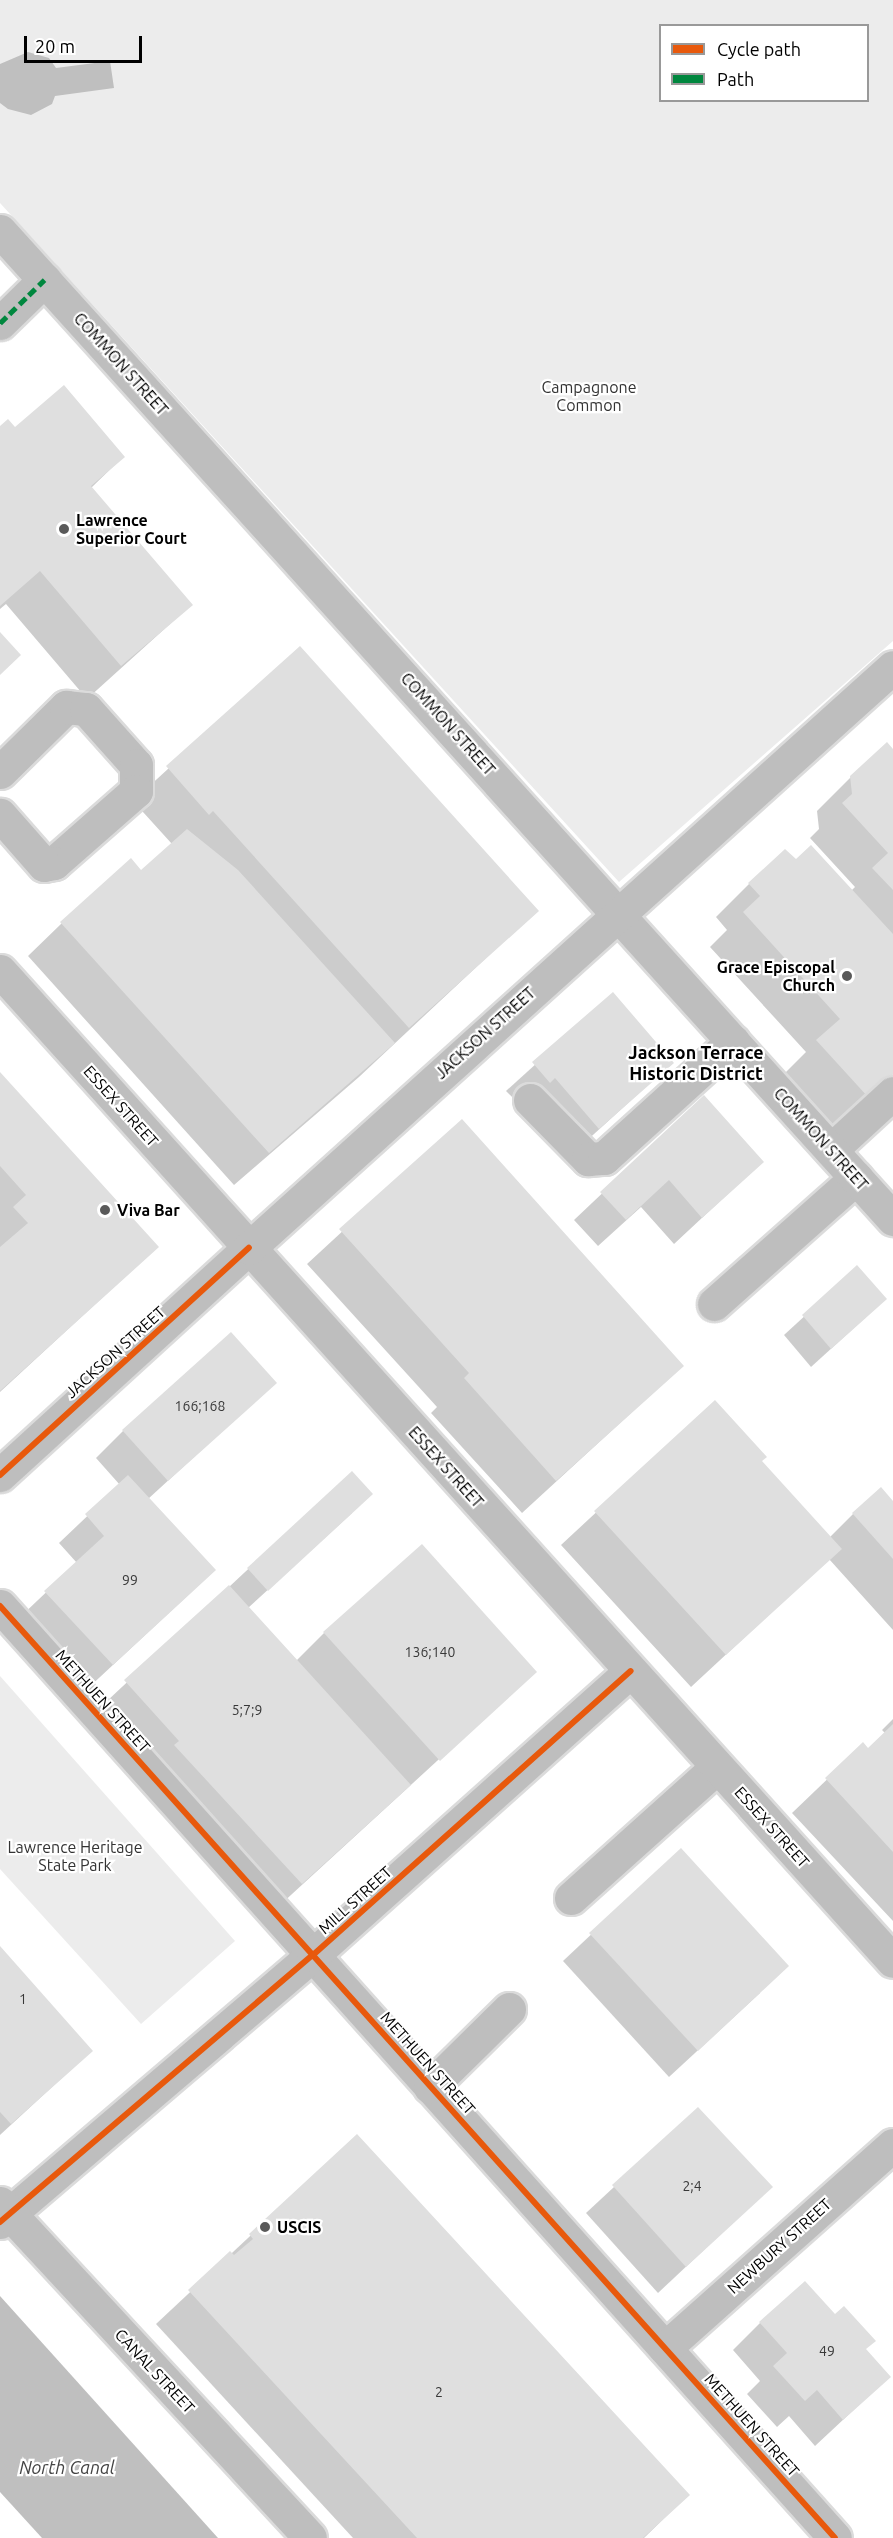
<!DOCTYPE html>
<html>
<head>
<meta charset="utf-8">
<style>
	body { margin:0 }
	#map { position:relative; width:893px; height:2538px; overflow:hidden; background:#fff; font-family:Ubuntu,sans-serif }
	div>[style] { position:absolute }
	.green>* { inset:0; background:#ececec }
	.water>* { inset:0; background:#bfbfbf }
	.shadow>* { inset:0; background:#0003 }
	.building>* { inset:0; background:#dfdfdf }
	.roads { filter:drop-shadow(2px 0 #dbdbdb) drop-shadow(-2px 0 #dbdbdb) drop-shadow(0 2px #dbdbdb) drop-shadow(0 -2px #dbdbdb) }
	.minor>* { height:33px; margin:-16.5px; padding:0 16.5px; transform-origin:16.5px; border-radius:16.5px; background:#bebebe }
	.major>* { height:33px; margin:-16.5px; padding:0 16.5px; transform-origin:16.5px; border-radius:16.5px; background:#bebebe }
	.quiet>* { height:4.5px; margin-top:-2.25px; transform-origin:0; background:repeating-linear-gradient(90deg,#00873e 0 9px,transparent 0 13.5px) }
	.cycleway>* { height:6px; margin:-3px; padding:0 3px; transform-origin:3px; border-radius:3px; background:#e8590c }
	.dots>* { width:16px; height:16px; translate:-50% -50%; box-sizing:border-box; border:3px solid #fff; border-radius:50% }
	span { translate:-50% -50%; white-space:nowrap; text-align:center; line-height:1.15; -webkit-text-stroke:4.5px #fff; paint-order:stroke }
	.number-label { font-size:14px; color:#383838 }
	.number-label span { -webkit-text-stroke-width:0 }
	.street-label { font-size:16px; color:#000 }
	.park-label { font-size:16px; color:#333 }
	.poi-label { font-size:16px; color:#000; font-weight:700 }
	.left { translate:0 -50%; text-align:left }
	.right { translate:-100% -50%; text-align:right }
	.neighbourhood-label { font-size:18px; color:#000; font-weight:700 }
	.water-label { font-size:18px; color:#444; font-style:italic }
	.legend { position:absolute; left:659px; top:24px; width:210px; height:78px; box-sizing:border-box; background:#fff; border:2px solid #999; margin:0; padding:8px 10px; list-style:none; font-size:18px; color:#000 }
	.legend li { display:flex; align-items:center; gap:12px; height:30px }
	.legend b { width:30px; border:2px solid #999 }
	.scale { position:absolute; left:24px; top:36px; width:118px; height:27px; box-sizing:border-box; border:3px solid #000; border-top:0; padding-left:8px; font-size:18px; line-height:21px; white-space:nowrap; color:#000; -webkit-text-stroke:4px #fff; paint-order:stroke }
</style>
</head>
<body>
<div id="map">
	<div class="green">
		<i style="clip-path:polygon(evenodd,0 0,893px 0,893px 641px,619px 882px,0 203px,0 0,660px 26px,868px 26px,868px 100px,660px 100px,660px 26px)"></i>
		<i style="clip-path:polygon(0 1676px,235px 1941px,141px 2024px,0 1869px)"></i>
	</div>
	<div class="water">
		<i style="clip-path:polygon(28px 52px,49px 58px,56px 68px,110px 61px,114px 88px,55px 96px,52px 104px,31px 115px,8px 109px,0 103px,0 64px)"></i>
		<i style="clip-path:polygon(0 2296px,218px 2538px,42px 2538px,0 2492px)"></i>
	</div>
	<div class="shadow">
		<i style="clip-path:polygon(0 428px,123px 457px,91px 488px,191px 605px,87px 699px,6px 604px,0 609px)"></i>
		<i style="clip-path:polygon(300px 648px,536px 911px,359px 1077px,234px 1185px,28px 956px,62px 923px,141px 872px,172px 844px,133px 801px)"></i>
		<i style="clip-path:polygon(893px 751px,893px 1074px,834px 1130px,784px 1074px,806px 1052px,710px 947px,727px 930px,716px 917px,749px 884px,795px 861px,851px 891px,855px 887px,810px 838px,819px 829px,817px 811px,851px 777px)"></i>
		<i style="clip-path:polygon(613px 994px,672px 1063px,571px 1155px,506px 1091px)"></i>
		<i style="clip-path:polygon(0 1074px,157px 1247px,0 1392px)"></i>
		<i style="clip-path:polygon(704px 1097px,762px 1162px,674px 1244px,641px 1207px,598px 1246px,574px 1220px)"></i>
		<i style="clip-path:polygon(462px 1121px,682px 1366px,522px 1513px,431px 1413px,437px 1407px,307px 1264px)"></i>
		<i style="clip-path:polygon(857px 1268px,866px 1317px,811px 1367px,784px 1335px)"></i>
		<i style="clip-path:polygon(275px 1383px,148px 1499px,186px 1597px,85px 1691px,18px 1619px,77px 1563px,59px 1543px,120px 1485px,96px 1458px,123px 1431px)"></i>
		<i style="clip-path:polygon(715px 1402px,760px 1461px,829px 1538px,853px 1514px,893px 1504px,893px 1630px,829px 1559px,691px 1687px,561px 1545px)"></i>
		<i style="clip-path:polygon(351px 1473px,352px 1513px,248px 1608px,296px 1661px,324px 1633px,534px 1672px,267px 1917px,92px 1715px)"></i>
		<i style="clip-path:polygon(893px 1719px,893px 1921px,792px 1813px,863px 1745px,868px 1750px,885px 1733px,882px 1730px)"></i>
		<i style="clip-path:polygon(681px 1850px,760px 1993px,669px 2077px,563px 1961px)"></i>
		<i style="clip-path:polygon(0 1949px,91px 2051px,0 2135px)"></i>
		<i style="clip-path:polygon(698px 2109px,771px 2187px,658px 2293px,586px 2213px)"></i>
		<i style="clip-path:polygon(357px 2136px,688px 2495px,644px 2538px,353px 2538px,156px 2324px)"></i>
		<i style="clip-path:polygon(835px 2316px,889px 2377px,815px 2446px,789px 2416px,777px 2427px,747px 2394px,760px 2381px,733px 2350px,760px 2323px)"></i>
	</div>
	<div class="building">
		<i style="clip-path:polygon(64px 385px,125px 457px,91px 486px,193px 605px,121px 666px,40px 571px,0 606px,0 426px,8px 419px,15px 427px)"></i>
		<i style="clip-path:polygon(0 632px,21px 655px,0 675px)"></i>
		<i style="clip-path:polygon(300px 646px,539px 911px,409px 1028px,213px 811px,209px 815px,166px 766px)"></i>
		<i style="clip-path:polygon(887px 742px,893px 749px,893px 890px,872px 868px,888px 853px,842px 803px,852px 794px,850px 776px)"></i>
		<i style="clip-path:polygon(187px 829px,238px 870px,395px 1043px,269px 1153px,60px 922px,131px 858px,141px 870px)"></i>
		<i style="clip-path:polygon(811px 845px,893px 934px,893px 1074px,868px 1097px,816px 1040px,840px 1019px,743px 912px,760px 896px,748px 883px,785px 849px,796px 859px)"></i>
		<i style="clip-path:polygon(613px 992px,674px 1063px,599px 1129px,555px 1078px,550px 1083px,532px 1062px)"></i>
		<i style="clip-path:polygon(0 1072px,159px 1247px,0 1391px,0 1247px,28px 1223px,13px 1207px,26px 1195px,0 1166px)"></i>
		<i style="clip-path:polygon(704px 1095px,764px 1162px,702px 1218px,669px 1180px,626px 1220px,600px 1192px)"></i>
		<i style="clip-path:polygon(462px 1119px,684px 1366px,556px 1481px,464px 1378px,469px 1373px,339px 1229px)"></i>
		<i style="clip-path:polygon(857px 1265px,887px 1299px,831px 1349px,802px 1315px)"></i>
		<i style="clip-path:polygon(231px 1332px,277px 1383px,168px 1481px,122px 1430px)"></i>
		<i style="clip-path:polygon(715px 1400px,767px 1457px,762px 1461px,842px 1549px,726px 1655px,594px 1511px)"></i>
		<i style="clip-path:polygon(352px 1471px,373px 1494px,268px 1591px,247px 1568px)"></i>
		<i style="clip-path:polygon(128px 1475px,216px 1570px,113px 1665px,44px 1591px,104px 1536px,85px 1514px)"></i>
		<i style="clip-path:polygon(881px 1487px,893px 1501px,893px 1559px,852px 1513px)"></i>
		<i style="clip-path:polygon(422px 1544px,537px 1672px,440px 1761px,323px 1632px)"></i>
		<i style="clip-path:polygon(229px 1585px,411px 1785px,302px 1884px,174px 1745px,179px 1741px,124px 1680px)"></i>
		<i style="clip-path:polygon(893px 1724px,893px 1852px,825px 1778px,863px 1742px,868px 1748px)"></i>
		<i style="clip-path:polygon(681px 1848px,789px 1966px,698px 2051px,589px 1933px)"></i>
		<i style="clip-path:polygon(0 1946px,93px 2051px,11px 2124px,0 2112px)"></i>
		<i style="clip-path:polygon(698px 2107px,773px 2187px,686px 2267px,612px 2185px)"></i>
		<i style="clip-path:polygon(357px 2134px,690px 2495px,643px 2538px,417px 2538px,188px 2290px,230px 2251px,234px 2255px,253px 2239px,249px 2234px)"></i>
		<i style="clip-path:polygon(805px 2281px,835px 2314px,844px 2306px,876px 2341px,866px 2349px,891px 2377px,843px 2420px,817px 2390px,805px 2401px,773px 2366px,787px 2353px,759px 2322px)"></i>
	</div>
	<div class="roads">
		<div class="minor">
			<i style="left:0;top:323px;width:62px;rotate:-44.3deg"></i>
			<i style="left:0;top:772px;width:93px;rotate:-44.6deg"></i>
			<i style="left:66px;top:707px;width:20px;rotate:6deg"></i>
			<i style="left:86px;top:709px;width:75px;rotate:48.2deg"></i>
			<i style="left:136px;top:765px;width:26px;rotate:90deg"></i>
			<i style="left:136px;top:791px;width:109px;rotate:138.7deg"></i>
			<i style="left:54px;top:863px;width:10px;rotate:169deg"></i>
			<i style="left:44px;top:865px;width:67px;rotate:-131.3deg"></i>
			<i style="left:530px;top:1100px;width:83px;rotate:45.5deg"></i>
			<i style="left:588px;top:1159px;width:16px;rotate:-4deg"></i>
			<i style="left:604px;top:1158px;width:174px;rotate:-42.2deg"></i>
			<i style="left:831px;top:1150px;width:84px;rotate:-42.6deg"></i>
			<i style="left:714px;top:1304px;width:190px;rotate:-41.6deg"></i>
			<i style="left:0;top:1475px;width:337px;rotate:-42.4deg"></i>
			<i style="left:0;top:1606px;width:1251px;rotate:48.14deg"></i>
			<i style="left:571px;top:1898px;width:196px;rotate:-41.9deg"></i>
			<i style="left:430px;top:2087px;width:111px;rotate:-44.6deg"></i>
			<i style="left:0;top:2222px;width:411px;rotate:-40.5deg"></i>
			<i style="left:313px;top:1955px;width:426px;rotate:-41.8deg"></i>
			<i style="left:665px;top:2348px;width:305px;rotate:-41.7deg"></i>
		</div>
		<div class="major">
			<i style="left:0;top:231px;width:1332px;rotate:47.89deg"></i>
			<i style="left:0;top:971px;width:1333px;rotate:47.95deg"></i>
			<i style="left:249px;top:1248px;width:867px;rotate:-42.06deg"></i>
			<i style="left:0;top:2203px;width:456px;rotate:47.2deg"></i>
		</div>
	</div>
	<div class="quiet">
		<i style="left:0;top:323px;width:62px;rotate:-44.3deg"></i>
	</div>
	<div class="cycleway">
		<i style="left:0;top:1475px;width:337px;rotate:-42.4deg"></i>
		<i style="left:0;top:1606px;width:1251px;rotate:48.14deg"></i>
		<i style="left:0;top:2222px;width:411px;rotate:-40.5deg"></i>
		<i style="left:313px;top:1955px;width:426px;rotate:-41.8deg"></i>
	</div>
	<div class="dots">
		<i style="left:64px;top:529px;background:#595959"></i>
		<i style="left:847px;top:976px;background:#595959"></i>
		<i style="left:105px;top:1210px;background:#595959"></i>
		<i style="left:265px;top:2227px;background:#595959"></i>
	</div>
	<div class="number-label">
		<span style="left:200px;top:1406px">166;168</span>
		<span style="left:130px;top:1580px">99</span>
		<span style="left:430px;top:1652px">136;140</span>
		<span style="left:247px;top:1710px">5;7;9</span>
		<span style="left:23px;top:1999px">1</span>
		<span style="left:692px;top:2186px">2;4</span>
		<span style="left:827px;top:2351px">49</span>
		<span style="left:439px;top:2392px">2</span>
	</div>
	<div class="street-label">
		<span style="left:121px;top:364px;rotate:48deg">COMMON STREET</span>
		<span style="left:448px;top:724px;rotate:48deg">COMMON STREET</span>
		<span style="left:485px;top:1033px;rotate:-42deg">JACKSON STREET</span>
		<span style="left:121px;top:1106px;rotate:48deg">ESSEX STREET</span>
		<span style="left:821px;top:1139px;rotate:48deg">COMMON STREET</span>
		<span style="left:115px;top:1352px;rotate:-42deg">JACKSON STREET</span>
		<span style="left:446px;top:1467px;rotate:48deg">ESSEX STREET</span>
		<span style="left:103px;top:1701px;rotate:48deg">METHUEN STREET</span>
		<span style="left:772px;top:1827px;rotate:48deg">ESSEX STREET</span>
		<span style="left:355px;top:1900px;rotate:-42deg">MILL STREET</span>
		<span style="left:428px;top:2063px;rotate:48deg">METHUEN STREET</span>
		<span style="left:779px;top:2246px;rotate:-42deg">NEWBURY STREET</span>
		<span style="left:155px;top:2371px;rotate:47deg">CANAL STREET</span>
		<span style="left:752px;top:2425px;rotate:48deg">METHUEN STREET</span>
	</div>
	<div class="park-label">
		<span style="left:589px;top:396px">Campagnone<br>Common</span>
		<span style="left:75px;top:1856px">Lawrence Heritage<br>State Park</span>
	</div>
	<div class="poi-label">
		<span class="left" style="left:76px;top:529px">Lawrence<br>Superior Court</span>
		<span class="right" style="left:835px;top:976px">Grace Episcopal<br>Church</span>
		<span class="left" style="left:117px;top:1210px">Viva Bar</span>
		<span class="left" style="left:277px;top:2227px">USCIS</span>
	</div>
	<div class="neighbourhood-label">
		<span style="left:696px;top:1063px">Jackson Terrace<br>Historic District</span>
	</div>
	<div class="water-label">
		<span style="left:67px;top:2467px">North Canal</span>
	</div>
	<ul class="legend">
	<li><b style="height:8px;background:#e8590c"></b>Cycle path</li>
	<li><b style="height:8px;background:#00873e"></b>Path</li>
	</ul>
	<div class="scale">20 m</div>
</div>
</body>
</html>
